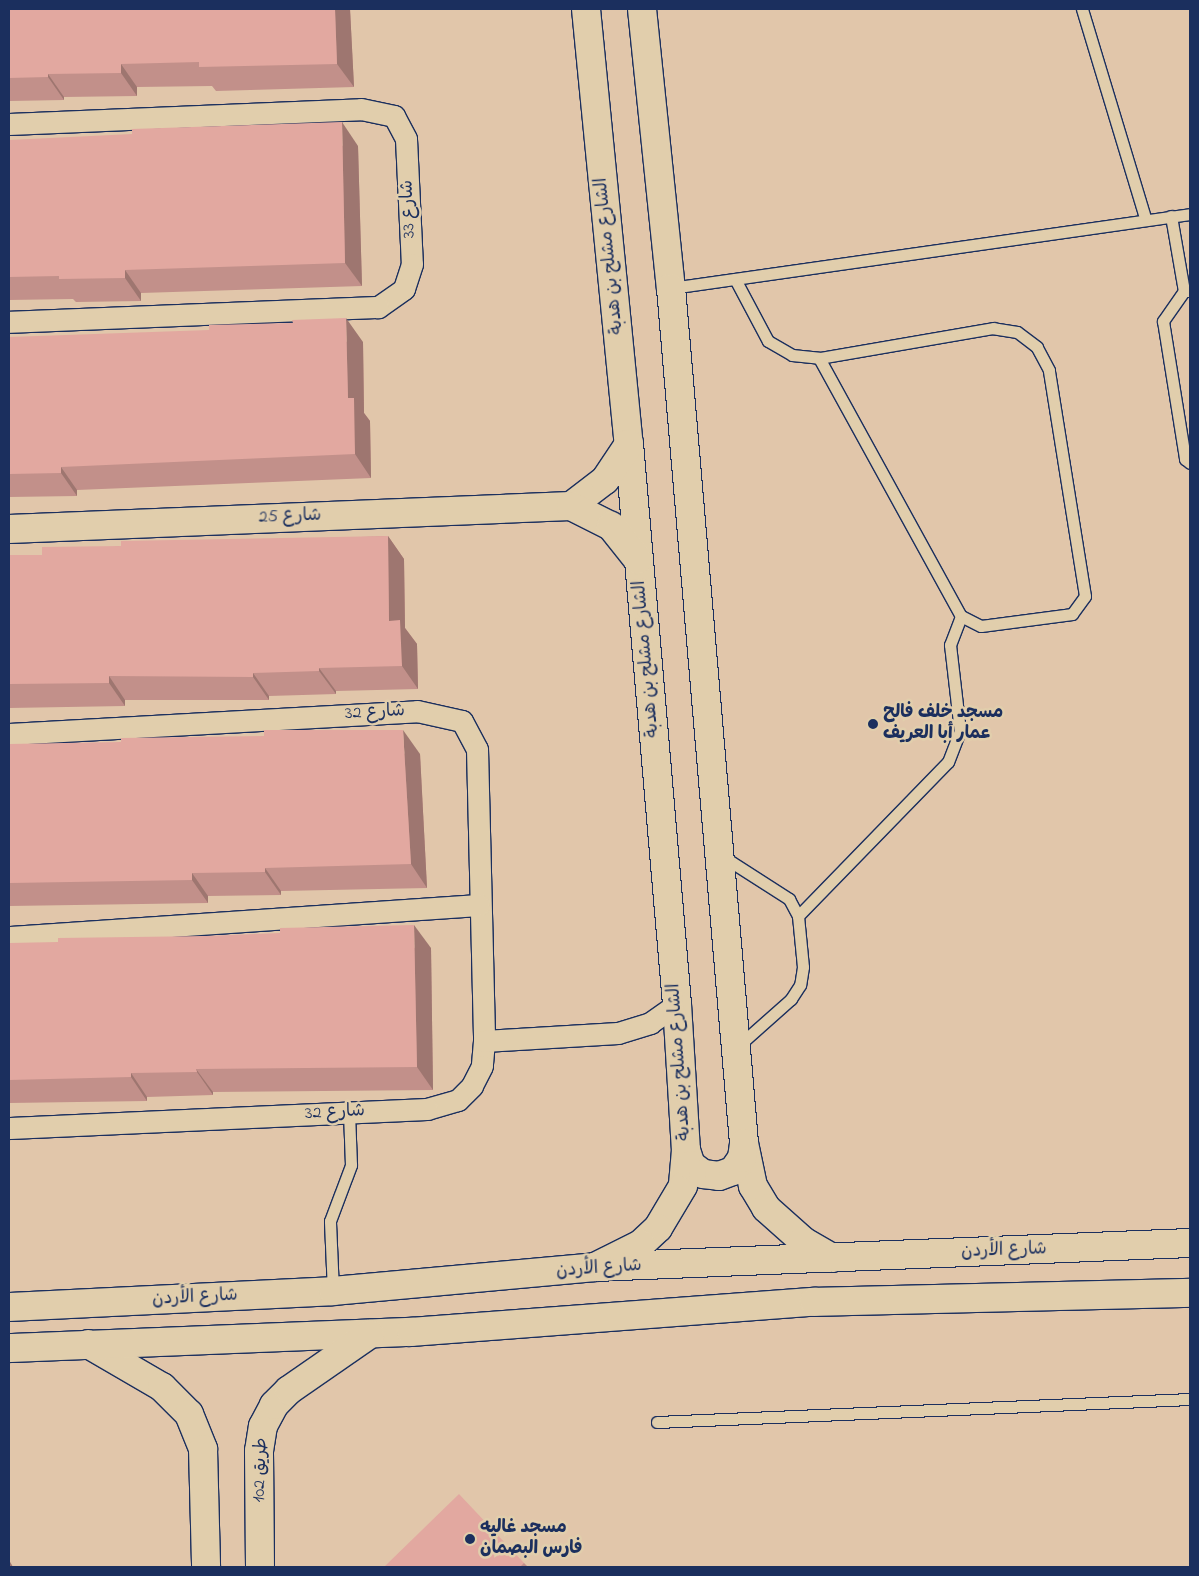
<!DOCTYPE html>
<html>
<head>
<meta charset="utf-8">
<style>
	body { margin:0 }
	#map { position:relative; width:1199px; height:1576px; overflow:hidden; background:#e1c6aa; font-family:"Indie Flower","Playpen Sans Arabic",sans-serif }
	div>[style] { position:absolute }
	.roads { filter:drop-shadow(1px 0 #1b2f5e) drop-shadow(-1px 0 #1b2f5e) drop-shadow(0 1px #1b2f5e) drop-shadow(0 -1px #1b2f5e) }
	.lane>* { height:11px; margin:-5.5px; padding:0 5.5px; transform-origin:5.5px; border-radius:5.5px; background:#e1ceac }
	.street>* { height:21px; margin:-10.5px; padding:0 10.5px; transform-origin:10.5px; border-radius:10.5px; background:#e1ceac }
	.secondary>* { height:28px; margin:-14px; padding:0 14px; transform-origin:14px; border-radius:14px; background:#e1ceac }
	.wall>* { inset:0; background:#c2908a }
	.shaded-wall>* { inset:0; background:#9e7670 }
	.building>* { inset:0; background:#e2a8a0 }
	.dots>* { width:14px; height:14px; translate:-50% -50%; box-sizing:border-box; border:2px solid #e1ceac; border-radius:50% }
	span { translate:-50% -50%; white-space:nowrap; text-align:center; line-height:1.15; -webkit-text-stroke:5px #e1ceac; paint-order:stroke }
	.street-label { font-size:18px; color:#1b2f5e }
	.poi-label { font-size:18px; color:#1b2f5e; font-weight:700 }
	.left { translate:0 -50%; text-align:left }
	.frame { position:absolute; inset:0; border:10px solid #1b2f5e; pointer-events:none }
</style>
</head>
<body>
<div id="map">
	<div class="roads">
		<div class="lane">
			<i style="left:1082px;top:9px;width:218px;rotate:73.2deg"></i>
			<i style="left:1171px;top:216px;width:76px;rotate:80.2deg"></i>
			<i style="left:735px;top:279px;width:70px;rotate:62deg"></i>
			<i style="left:768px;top:341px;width:28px;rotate:30deg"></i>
			<i style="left:792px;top:355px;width:27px;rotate:6deg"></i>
			<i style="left:819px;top:358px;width:294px;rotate:61.2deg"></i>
			<i style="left:961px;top:616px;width:22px;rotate:27deg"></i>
			<i style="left:981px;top:626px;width:92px;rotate:-7.5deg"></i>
			<i style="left:1072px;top:614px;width:22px;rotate:-54deg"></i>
			<i style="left:1085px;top:596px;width:229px;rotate:-99.1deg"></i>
			<i style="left:1049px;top:370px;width:26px;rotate:-118deg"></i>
			<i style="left:1037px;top:347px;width:25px;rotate:-143deg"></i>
			<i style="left:1017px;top:332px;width:24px;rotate:-171deg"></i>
			<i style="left:993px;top:328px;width:177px;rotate:170.2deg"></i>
			<i style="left:671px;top:288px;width:524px;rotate:-8.11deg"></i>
			<i style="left:1190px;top:291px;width:6px;rotate:180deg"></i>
			<i style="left:1184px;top:291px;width:37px;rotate:125deg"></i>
			<i style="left:1163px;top:321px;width:140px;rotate:80.9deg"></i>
			<i style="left:1185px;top:459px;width:6px;rotate:39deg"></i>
			<i style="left:722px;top:856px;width:80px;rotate:32.7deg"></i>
			<i style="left:789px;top:899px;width:19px;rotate:62deg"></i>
			<i style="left:798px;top:916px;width:51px;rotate:84.4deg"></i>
			<i style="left:803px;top:967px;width:18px;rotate:99deg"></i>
			<i style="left:800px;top:985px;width:17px;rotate:123deg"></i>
			<i style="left:791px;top:999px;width:71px;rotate:138.4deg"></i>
			<i style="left:798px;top:916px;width:215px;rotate:-45.8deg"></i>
			<i style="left:948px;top:762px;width:33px;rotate:-69deg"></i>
			<i style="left:960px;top:731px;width:87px;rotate:-96.6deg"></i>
			<i style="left:950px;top:645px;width:31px;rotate:-69deg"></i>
			<i style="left:333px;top:1291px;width:70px;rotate:-92.5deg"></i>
			<i style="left:330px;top:1221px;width:60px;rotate:-69.4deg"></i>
			<i style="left:351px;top:1165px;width:53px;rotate:-92.2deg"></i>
			<i style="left:657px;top:1422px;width:533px;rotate:-2.47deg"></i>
		</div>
		<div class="street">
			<i style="left:9px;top:124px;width:352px;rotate:-2.4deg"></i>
			<i style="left:361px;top:109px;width:34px;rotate:12deg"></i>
			<i style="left:394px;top:116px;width:26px;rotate:62deg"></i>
			<i style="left:406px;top:139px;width:125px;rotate:87.3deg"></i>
			<i style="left:412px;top:264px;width:26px;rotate:108deg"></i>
			<i style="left:404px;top:289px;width:32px;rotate:145deg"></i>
			<i style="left:378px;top:307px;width:369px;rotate:177.7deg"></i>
			<i style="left:9px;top:734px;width:409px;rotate:-3.2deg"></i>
			<i style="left:417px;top:711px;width:46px;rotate:12.5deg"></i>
			<i style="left:462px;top:721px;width:32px;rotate:62deg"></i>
			<i style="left:477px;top:749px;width:292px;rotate:88.6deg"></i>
			<i style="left:484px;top:1041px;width:25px;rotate:95deg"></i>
			<i style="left:482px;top:1066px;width:22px;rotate:117deg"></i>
			<i style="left:472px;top:1086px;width:20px;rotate:135deg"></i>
			<i style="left:458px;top:1100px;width:32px;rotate:164deg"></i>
			<i style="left:427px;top:1109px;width:418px;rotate:177.4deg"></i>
			<i style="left:9px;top:937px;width:471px;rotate:-3.9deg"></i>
			<i style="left:484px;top:1041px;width:134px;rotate:-3.4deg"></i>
			<i style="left:618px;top:1033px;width:34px;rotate:-17deg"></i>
			<i style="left:650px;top:1023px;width:33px;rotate:-35deg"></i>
		</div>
		<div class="secondary">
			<i style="left:586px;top:9px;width:437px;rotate:84.4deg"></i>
			<i style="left:629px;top:444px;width:562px;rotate:85.1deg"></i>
			<i style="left:677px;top:1004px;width:146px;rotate:86.5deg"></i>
			<i style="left:686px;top:1150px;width:36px;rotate:95deg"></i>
			<i style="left:683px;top:1186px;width:49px;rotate:120.8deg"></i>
			<i style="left:658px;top:1228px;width:23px;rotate:137deg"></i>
			<i style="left:641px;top:1244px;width:51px;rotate:153.4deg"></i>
			<i style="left:642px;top:9px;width:281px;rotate:84.1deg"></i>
			<i style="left:671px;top:288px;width:858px;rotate:85.12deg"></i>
			<i style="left:744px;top:1143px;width:44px;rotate:78.2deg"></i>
			<i style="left:753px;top:1186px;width:26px;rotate:59deg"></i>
			<i style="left:766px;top:1208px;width:50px;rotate:41.7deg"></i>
			<i style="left:803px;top:1241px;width:34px;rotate:30deg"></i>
			<i style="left:571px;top:506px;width:43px;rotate:-37.4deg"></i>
			<i style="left:605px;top:480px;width:43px;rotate:-56.3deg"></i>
			<i style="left:9px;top:529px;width:562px;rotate:-2.34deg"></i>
			<i style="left:571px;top:506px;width:45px;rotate:26.6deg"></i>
			<i style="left:611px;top:526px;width:43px;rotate:51.5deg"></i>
			<i style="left:686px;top:1150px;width:16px;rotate:72deg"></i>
			<i style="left:691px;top:1165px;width:15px;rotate:37deg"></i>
			<i style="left:703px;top:1174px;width:16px;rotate:7deg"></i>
			<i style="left:719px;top:1176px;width:15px;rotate:-20deg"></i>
			<i style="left:733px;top:1171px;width:16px;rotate:-55deg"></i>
			<i style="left:742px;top:1158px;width:15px;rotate:-82deg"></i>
			<i style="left:9px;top:1307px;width:324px;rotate:-2.8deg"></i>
			<i style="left:333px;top:1291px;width:263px;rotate:-5.2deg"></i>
			<i style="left:595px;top:1267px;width:595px;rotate:-2.31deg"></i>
			<i style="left:88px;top:1344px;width:86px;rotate:30.2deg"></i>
			<i style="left:162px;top:1387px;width:38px;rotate:45deg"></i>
			<i style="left:189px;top:1414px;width:38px;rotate:68deg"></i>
			<i style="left:203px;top:1449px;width:118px;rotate:88.5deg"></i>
			<i style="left:9px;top:1348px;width:402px;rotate:-2.3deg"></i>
			<i style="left:411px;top:1332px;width:404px;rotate:-4.3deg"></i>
			<i style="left:814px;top:1302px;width:376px;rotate:-1.4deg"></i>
			<i style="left:260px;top:1567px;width:116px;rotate:-90.5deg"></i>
			<i style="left:259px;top:1451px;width:25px;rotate:-81deg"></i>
			<i style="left:263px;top:1426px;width:24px;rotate:-62deg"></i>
			<i style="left:274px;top:1405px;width:21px;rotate:-45deg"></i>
			<i style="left:289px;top:1390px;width:98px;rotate:-34.7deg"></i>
		</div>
	</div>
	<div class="wall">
		<i style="clip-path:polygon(9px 9px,350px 9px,354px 87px,216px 91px,212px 86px,137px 87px,137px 96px,64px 97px,64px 100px,9px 101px)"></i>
		<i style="clip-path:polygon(9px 140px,358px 146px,362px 286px,141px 293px,141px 301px,76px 302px,73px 299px,9px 300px)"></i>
		<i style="clip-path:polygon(9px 337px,363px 342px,364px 413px,370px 421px,371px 478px,77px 490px,77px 496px,9px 497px)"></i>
		<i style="clip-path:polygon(388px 536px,404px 559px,405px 628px,417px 644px,418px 689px,336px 691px,336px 694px,269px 696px,269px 700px,125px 700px,125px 706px,9px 708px,9px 555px,42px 555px,121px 546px)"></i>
		<i style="clip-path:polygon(9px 744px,420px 754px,427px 888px,281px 891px,281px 895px,208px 896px,208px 903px,9px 906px)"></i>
		<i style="clip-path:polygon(9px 943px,431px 948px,433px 1090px,213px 1092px,213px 1095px,147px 1097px,147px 1101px,9px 1103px)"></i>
		<i style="clip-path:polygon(524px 1563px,528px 1567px,384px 1567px)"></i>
	</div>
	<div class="shaded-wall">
		<i style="clip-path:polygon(335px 9px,350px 9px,354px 87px,337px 64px)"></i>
		<i style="clip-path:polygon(121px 64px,137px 87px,137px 96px,121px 73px)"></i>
		<i style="clip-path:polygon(48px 74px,64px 97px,64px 100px,48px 77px)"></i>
		<i style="clip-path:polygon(342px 122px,358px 146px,362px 286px,345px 263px)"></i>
		<i style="clip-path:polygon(125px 270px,141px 293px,141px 301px,125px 278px)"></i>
		<i style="clip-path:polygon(346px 318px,363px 342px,364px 413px,370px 421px,371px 478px,355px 454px,348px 398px)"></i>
		<i style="clip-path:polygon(61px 467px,77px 490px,77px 496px,61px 473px)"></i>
		<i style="clip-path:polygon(388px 536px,404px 559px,405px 628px,417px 644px,418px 689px,402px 666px,389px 621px)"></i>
		<i style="clip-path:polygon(319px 668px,336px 691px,336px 694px,319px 671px)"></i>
		<i style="clip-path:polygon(253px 673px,269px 696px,269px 700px,253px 677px)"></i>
		<i style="clip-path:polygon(109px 676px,125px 700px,125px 706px,109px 683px)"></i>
		<i style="clip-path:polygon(403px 730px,420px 754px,427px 888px,411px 864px)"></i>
		<i style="clip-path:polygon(265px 868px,281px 891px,281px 895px,265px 872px)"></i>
		<i style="clip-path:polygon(192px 873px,208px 896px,208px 903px,192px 880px)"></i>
		<i style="clip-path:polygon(414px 925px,431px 948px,433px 1090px,417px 1067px)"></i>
		<i style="clip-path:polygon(196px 1069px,213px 1092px,213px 1095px,197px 1072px)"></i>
		<i style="clip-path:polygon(131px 1073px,147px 1097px,147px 1101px,131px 1077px)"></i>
		<i style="clip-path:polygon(9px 1560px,13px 1567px,9px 1567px)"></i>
	</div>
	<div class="building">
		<i style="clip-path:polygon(9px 9px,335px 9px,337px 64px,199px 67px,199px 62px,121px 64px,121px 73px,48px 74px,48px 77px,9px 78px)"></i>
		<i style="clip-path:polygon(342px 122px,345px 263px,125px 270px,125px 278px,59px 279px,59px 276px,9px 277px,9px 140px,132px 134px,132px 129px)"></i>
		<i style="clip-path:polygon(346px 318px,348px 398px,354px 398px,355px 454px,61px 467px,61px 473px,9px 474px,9px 337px,209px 330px,209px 325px,293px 323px,292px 320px)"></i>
		<i style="clip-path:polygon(388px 536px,389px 621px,400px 620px,402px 666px,319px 668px,319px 671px,253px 673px,253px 677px,109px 676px,109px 683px,9px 684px,9px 555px,42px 555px,42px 547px,121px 546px,121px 541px)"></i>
		<i style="clip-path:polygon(264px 730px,403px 730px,411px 864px,265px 868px,265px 872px,192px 873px,192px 880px,9px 883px,9px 744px,121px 742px,121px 738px,264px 736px)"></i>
		<i style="clip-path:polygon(414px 925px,417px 1067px,196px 1069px,197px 1072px,131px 1073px,131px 1077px,9px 1080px,9px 943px,58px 942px,58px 938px,206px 936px,280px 933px,280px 928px)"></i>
		<i style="clip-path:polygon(459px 1494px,524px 1563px,520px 1567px,384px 1567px)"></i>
	</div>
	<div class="dots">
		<i style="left:873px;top:724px;background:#1b2f5e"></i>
		<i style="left:470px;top:1539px;background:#1b2f5e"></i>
	</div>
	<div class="street-label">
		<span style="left:409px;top:209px;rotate:-92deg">شارع 33</span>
		<span style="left:610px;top:256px;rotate:-96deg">الشارع مشلح بن هدبة</span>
		<span style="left:290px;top:517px;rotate:-2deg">شارع 25</span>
		<span style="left:647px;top:659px;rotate:-95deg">الشارع مشلح بن هدبة</span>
		<span style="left:375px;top:713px;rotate:-3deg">شارع 32</span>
		<span style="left:680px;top:1062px;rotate:-94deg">الشارع مشلح بن هدبة</span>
		<span style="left:335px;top:1113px;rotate:-3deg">شارع 32</span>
		<span style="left:1004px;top:1251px;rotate:-2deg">شارع الأردن</span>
		<span style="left:599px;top:1269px;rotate:-4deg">شارع الأردن</span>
		<span style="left:195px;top:1298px;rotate:-3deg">شارع الأردن</span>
		<span style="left:261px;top:1470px;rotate:-88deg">طريق 102</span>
	</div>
	<div class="poi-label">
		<span class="left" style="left:883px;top:724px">مسجد خلف فالح<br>عمار أبا العريف</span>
		<span class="left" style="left:480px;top:1539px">مسجد غاليه<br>فارس البصمان</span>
	</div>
	<div class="frame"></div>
</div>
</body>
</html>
